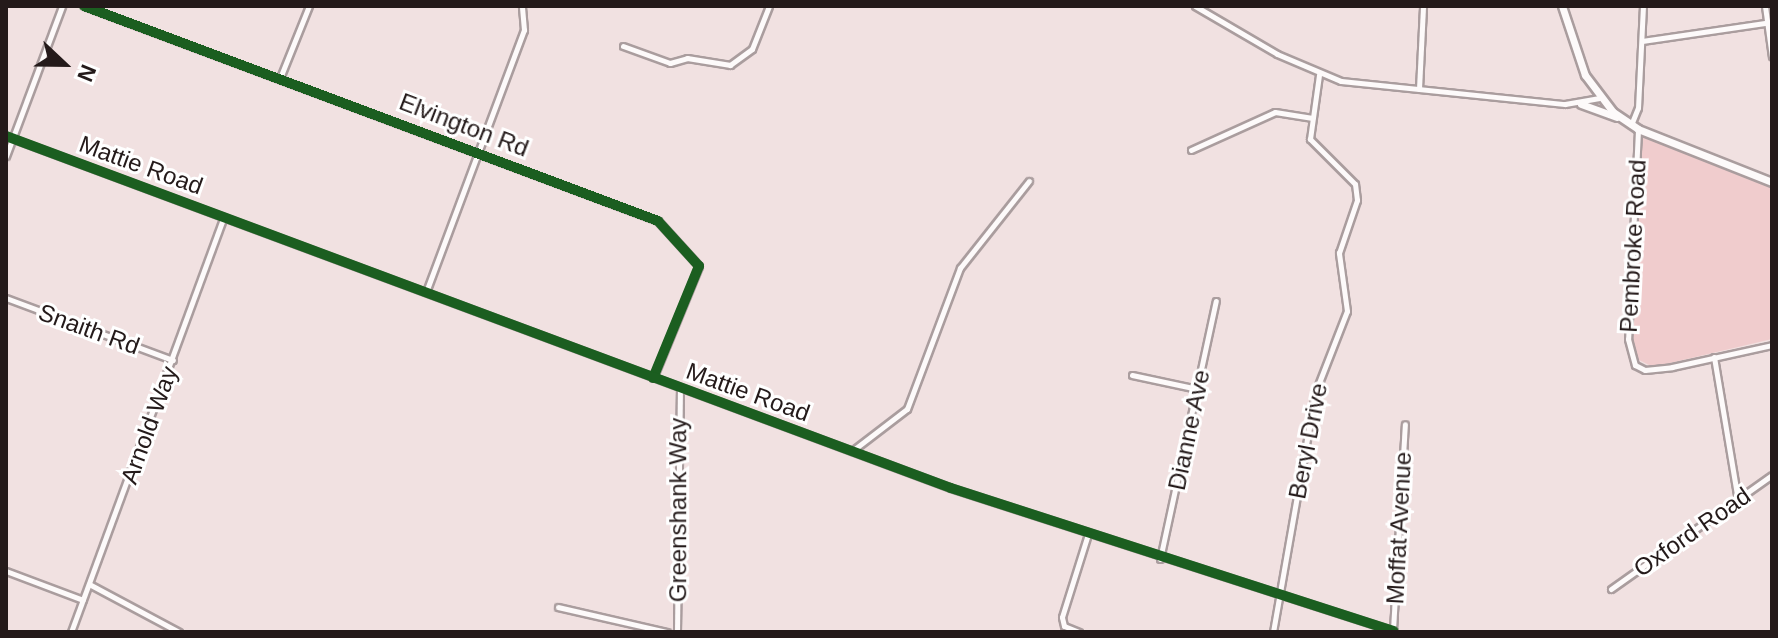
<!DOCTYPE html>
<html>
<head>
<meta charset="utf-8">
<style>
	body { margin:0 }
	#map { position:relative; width:1778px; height:638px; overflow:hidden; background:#f1e1e1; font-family:Arial,sans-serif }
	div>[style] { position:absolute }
	.green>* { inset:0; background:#f0cccd }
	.roads { filter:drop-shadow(2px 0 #aa9d9e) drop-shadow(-2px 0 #aa9d9e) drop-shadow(0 2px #aa9d9e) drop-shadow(0 -2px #aa9d9e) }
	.minor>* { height:5px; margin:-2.5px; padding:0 2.5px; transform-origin:2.5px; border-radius:2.5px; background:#fdfafa }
	.major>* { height:7px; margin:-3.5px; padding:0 3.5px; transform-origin:3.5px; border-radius:3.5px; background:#fdfafa }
	.cycleway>* { height:10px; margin:-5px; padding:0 5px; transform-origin:5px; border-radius:5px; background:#1b5e20 }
	span { translate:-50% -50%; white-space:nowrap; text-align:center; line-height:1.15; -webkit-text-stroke:6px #fff; paint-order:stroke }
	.street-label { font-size:24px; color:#241a1a }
	.frame { position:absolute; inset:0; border:8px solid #241a1a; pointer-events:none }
	.north { position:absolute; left:24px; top:24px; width:80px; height:80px; -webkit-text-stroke:6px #fff; paint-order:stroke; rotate:112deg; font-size:22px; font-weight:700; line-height:32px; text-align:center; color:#241a1a }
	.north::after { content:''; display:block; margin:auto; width:28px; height:36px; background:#241a1a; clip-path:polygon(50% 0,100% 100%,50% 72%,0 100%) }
</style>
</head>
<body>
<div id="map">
	<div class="green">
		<i style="clip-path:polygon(1642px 136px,1772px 188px,1772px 339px,1653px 367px,1635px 358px,1631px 338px)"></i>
	</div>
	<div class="roads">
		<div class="minor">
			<i style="left:84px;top:6px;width:613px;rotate:20.53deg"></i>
			<i style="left:658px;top:221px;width:61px;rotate:47.7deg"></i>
			<i style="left:699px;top:266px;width:121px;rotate:112.3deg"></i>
			<i style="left:1195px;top:6px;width:95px;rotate:30.3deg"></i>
			<i style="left:1277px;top:54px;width:69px;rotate:22.9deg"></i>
			<i style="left:1341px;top:81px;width:225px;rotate:5.9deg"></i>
			<i style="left:1565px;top:104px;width:35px;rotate:-10deg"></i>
			<i style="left:1765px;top:6px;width:51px;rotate:82.2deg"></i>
			<i style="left:1642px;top:41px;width:131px;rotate:-8.3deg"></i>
			<i style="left:623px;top:46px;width:50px;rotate:19.9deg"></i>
			<i style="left:670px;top:63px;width:18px;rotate:-16deg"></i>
			<i style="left:687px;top:58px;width:44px;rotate:9.2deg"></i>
			<i style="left:730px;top:65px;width:27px;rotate:-36deg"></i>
			<i style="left:752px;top:49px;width:46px;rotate:-68.4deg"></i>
			<i style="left:280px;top:78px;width:78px;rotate:-68.1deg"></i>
			<i style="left:1419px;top:89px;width:83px;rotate:-87.2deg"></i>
			<i style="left:1631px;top:125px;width:18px;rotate:-68deg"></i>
			<i style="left:1638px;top:108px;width:102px;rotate:-87.2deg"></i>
			<i style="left:1638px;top:130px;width:209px;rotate:92.7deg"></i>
			<i style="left:1628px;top:339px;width:27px;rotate:75deg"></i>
			<i style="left:1635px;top:365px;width:11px;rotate:27deg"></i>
			<i style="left:1645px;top:370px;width:27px;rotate:-6deg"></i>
			<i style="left:1672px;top:367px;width:102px;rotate:-12.4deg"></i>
			<i style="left:6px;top:136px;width:1008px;rotate:20.43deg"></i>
			<i style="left:951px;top:488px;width:465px;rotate:17.9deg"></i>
			<i style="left:1191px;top:150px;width:92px;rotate:-24.3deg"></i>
			<i style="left:1275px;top:112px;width:38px;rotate:9deg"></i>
			<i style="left:6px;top:156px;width:160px;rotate:-69.5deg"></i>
			<i style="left:426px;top:292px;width:280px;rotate:-69.5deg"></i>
			<i style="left:524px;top:30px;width:24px;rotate:-95deg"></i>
			<i style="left:6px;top:298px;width:178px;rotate:20.4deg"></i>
			<i style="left:1714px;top:357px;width:145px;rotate:80.5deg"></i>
			<i style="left:1132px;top:375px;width:67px;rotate:12deg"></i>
			<i style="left:852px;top:451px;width:69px;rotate:-37.4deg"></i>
			<i style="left:907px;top:409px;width:151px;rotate:-69.4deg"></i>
			<i style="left:960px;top:268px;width:111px;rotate:-51.6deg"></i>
			<i style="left:1160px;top:559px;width:264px;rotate:-77.8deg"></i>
			<i style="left:6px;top:571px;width:82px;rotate:20.6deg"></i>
			<i style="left:89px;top:584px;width:102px;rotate:28.1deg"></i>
			<i style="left:1611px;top:589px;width:197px;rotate:-35.3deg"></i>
			<i style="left:558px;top:607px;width:112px;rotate:12.9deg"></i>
			<i style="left:1393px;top:630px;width:206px;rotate:-86.7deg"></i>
			<i style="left:71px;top:632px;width:442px;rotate:-69.8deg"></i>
			<i style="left:677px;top:632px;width:244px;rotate:-89.3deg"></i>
			<i style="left:1079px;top:632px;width:16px;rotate:-158deg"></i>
			<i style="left:1064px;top:626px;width:9px;rotate:-103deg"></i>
			<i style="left:1062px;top:617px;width:87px;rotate:-72.6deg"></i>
			<i style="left:1273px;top:632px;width:243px;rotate:-80deg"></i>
			<i style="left:1315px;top:393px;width:88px;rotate:-68.7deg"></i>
			<i style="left:1347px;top:311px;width:59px;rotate:-97.9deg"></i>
			<i style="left:1339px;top:253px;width:56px;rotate:-71.2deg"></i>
			<i style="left:1357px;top:200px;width:16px;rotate:-97deg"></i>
			<i style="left:1355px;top:184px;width:64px;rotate:-135deg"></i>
			<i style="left:1310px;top:139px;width:65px;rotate:-82deg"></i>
		</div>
		<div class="major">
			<i style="left:1562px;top:6px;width:73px;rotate:71.6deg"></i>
			<i style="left:1585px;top:75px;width:46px;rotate:52.9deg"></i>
			<i style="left:1613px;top:112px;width:30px;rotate:34deg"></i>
			<i style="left:1638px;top:129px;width:144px;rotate:21.6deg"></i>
			<i style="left:1581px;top:104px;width:38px;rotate:20deg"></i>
		</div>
	</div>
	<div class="cycleway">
		<i style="left:84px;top:6px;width:613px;rotate:20.53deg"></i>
		<i style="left:658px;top:221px;width:61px;rotate:47.7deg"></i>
		<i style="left:699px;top:266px;width:121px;rotate:112.3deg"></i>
		<i style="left:6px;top:136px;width:1008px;rotate:20.43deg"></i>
		<i style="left:951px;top:488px;width:465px;rotate:17.9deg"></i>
	</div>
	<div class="street-label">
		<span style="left:464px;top:125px;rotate:21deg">Elvington Rd</span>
		<span style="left:141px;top:165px;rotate:20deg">Mattie Road</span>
		<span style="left:1633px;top:246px;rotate:-87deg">Pembroke Road</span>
		<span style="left:89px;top:329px;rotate:20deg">Snaith Rd</span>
		<span style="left:748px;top:392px;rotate:20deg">Mattie Road</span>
		<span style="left:149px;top:425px;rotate:-70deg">Arnold Way</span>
		<span style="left:1189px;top:430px;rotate:-78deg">Dianne Ave</span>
		<span style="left:1308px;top:441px;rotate:-79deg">Beryl Drive</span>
		<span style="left:678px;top:510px;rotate:-90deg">Greenshank Way</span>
		<span style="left:1399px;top:528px;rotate:-87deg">Moffat Avenue</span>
		<span style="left:1692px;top:532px;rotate:-35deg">Oxford Road</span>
	</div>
	<div class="frame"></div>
	<div class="north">N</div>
</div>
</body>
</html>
